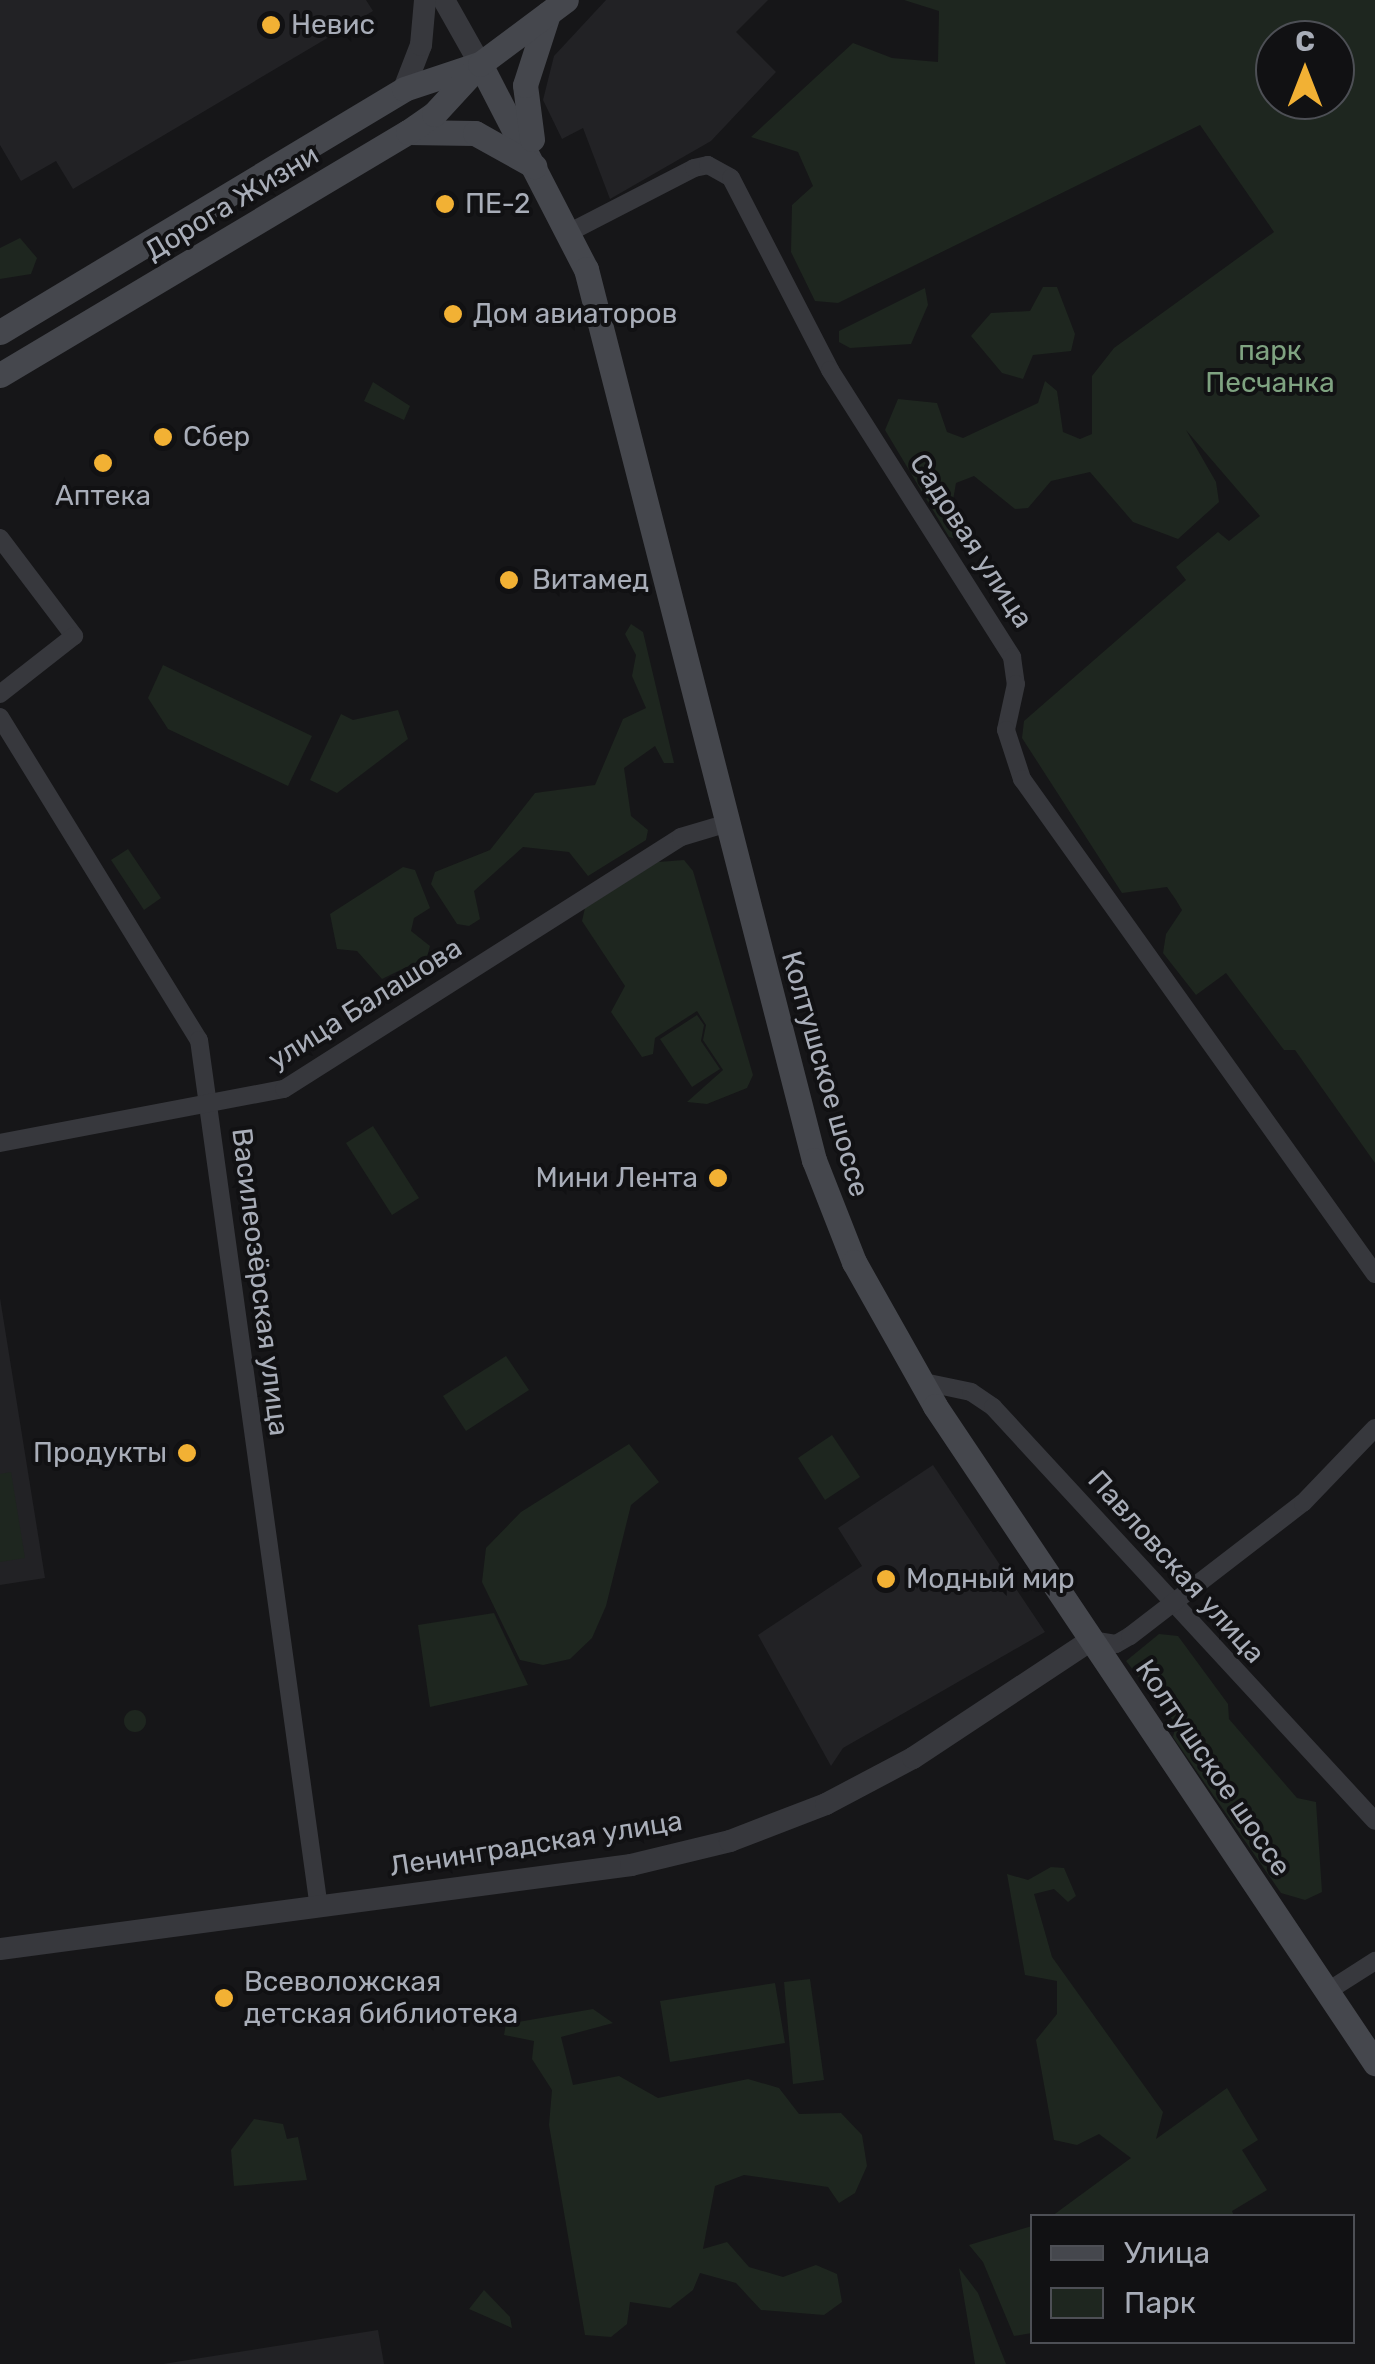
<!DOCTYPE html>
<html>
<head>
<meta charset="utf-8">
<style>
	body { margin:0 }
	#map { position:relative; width:1375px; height:2364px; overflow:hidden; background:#161618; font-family:Rubik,sans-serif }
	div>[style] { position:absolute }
	.built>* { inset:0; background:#222225 }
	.green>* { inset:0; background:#1e261f }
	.round { border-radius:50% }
	.minor>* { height:18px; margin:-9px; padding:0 9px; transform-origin:9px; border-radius:9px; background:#37383d }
	.tertiary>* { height:22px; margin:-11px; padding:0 11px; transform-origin:11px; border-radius:11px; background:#37383d }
	.secondary>* { height:25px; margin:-12.5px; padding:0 12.5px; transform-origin:12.5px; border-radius:12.5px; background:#45474d }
	.dots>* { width:28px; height:28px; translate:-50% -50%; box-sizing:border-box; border:5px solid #111113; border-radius:50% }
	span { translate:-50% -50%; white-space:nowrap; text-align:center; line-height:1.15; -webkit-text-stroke:8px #111113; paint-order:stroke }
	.poi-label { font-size:28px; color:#a8adb8 }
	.left { translate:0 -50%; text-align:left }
	.right { translate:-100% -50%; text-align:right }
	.street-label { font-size:28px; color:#a8adb8 }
	.park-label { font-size:28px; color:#7fa381 }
	.legend { position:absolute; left:1030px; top:2214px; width:325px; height:130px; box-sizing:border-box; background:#111113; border:2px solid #4d4f55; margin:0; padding:12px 18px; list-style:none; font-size:30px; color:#a8adb8 }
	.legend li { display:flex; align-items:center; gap:20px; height:50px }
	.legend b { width:50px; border:2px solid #4d4f55 }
	.north { position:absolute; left:1255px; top:20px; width:100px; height:100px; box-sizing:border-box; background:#111113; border:2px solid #4d4f55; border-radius:50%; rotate:0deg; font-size:28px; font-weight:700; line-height:40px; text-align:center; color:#a8adb8 }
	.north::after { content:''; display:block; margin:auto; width:35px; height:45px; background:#f2b134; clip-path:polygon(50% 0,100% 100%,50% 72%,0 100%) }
</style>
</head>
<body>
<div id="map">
	<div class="built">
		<i style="clip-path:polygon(0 0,366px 0,373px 11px,73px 189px,56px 161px,21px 181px,0 145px)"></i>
		<i style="clip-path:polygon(606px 0,768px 0,736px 32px,776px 72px,711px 141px,610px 199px,583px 128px,562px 139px,543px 100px,554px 56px)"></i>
		<i style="clip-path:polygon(0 1298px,45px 1578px,0 1585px)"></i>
		<i style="clip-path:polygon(933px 1465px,1045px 1632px,843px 1748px,831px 1766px,758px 1635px,862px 1566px,838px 1528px)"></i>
		<i style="clip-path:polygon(378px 2330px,384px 2364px,163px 2364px)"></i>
	</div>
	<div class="green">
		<i style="clip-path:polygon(evenodd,904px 0,1375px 0,1375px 1163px,1295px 1050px,1284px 1050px,1226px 973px,1196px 995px,1163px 953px,1166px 934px,1182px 910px,1176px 900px,1167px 887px,1122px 893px,1022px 738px,1024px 721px,1186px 580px,1176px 567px,1218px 532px,1229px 541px,1260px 516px,1186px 430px,1216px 482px,1219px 502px,1178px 539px,1133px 522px,1090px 472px,1051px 481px,1028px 508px,1015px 509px,974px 476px,956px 483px,953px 500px,974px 533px,965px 542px,949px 537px,885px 430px,898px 399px,937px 403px,947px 432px,963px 438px,1038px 403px,1045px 381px,1057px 391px,1063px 432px,1080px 439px,1092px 434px,1092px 376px,1114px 348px,1274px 232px,1200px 125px,838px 303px,815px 301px,791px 252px,792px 205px,813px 186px,798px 152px,751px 137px,853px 43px,892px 58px,938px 62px,939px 11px,904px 0,1275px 40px,1335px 40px,1335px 100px,1275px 100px,1275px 40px)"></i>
		<i style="clip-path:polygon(20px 238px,37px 258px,31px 274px,0 279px,0 248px)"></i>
		<i style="clip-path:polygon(1043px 287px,1057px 287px,1075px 334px,1071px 351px,1033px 355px,1023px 379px,1002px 373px,971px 336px,991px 313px,1030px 311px)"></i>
		<i style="clip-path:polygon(925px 288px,928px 305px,911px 344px,850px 348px,839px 342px,839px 331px)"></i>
		<i style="clip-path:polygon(373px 382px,410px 406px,404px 420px,364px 401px)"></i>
		<i style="clip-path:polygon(631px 624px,643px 632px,674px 763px,664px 763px,655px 746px,624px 768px,631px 816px,648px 830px,646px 840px,588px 876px,569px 852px,523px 847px,474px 891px,480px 919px,469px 926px,457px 924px,431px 884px,435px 872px,490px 850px,535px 793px,595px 785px,623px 719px,646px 708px,632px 676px,636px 655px,625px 634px)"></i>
		<i style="clip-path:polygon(163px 665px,312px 736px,288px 786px,168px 729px,148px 698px)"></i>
		<i style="clip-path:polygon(398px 710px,408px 739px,337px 793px,310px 780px,341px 714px,353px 720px)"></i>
		<i style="clip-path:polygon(128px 849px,161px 898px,144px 910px,111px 860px)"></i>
		<i style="clip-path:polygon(684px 860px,693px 871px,753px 1075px,747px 1088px,707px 1104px,687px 1102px,723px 1070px,703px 1040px,706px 1025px,697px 1011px,655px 1038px,653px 1054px,642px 1057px,611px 1012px,625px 986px,582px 921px,585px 908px,658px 862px)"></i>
		<i style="clip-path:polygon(403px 867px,415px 870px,430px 908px,414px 918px,411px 931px,430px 946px,427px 957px,382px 979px,357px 951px,337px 949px,330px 914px)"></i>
		<i style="clip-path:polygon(697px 1015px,704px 1025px,701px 1041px,720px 1069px,692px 1087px,660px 1039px)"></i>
		<i style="clip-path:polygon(373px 1126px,419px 1198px,392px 1215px,346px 1143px)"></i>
		<i style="clip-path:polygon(506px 1356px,529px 1390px,466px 1431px,443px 1396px)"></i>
		<i style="clip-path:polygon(832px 1435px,860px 1477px,825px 1500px,798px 1458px)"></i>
		<i style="clip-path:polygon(629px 1444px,659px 1482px,631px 1505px,606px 1606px,592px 1638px,570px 1659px,543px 1665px,520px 1660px,482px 1582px,486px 1548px,521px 1512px)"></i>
		<i style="clip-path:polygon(11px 1472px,25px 1558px,0 1562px,0 1474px)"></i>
		<i style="clip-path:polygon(494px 1613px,528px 1685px,430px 1707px,418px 1625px)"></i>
		<i style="clip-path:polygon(1159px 1634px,1178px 1636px,1228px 1704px,1229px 1719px,1297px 1798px,1316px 1802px,1322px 1892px,1305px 1900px,1281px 1893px,1173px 1737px,1176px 1724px,1126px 1661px)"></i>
		<i class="round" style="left:124px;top:1710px;width:22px;height:22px"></i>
		<i style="clip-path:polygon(1051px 1867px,1064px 1868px,1076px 1896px,1068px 1902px,1054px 1889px,1034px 1894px,1052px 1957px,1163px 2112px,1156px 2139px,1227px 2088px,1258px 2140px,1242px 2150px,1267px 2190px,1232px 2211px,1234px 2216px,1052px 2216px,1131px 2158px,1099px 2134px,1077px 2145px,1054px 2140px,1036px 2040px,1057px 2014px,1057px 1981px,1025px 1975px,1007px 1874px,1028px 1880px)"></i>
		<i style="clip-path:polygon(810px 1979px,824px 2080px,793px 2084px,784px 1982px)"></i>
		<i style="clip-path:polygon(775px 1983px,785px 2043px,670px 2062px,660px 2001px)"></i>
		<i style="clip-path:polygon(593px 2009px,613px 2023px,561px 2037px,573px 2085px,619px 2076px,658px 2098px,748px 2079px,779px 2088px,799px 2114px,841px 2113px,862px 2135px,867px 2166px,855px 2193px,839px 2203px,828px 2187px,744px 2175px,715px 2186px,703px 2249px,727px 2242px,749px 2267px,783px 2277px,816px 2265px,837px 2274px,842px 2302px,824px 2315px,761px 2310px,736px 2283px,700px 2273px,693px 2290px,670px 2308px,630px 2302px,627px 2324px,611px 2337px,585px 2335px,549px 2125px,552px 2090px,532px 2059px,534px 2041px,504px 2035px,506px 2024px)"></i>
		<i style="clip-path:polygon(254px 2119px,283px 2124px,287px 2139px,298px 2137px,307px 2180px,234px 2186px,231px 2150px)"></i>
		<i style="clip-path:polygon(1032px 2226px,1032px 2333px,1014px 2336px,983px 2262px,969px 2245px)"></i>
		<i style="clip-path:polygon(959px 2268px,978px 2293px,1006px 2364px,975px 2364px)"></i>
		<i style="clip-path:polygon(484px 2290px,510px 2317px,512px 2328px,469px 2309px)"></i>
	</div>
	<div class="minor">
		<i style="left:572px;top:231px;width:137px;rotate:-27.3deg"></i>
		<i style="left:694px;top:168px;width:14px;rotate:-12deg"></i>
		<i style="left:708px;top:165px;width:26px;rotate:29deg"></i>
		<i style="left:731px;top:178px;width:216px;rotate:62.7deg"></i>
		<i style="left:830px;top:370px;width:340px;rotate:57.6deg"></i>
		<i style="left:1012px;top:657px;width:27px;rotate:82deg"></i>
		<i style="left:1016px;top:684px;width:47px;rotate:102.3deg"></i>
		<i style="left:1006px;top:730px;width:52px;rotate:71.9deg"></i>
		<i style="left:1022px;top:779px;width:608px;rotate:54.51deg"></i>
		<i style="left:0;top:538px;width:123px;rotate:52.9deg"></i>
		<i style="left:74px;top:636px;width:94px;rotate:141.9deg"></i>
		<i style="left:0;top:717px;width:379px;rotate:58.4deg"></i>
		<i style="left:199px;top:1040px;width:876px;rotate:82.13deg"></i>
		<i style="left:0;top:1143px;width:289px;rotate:-10.8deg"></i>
		<i style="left:284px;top:1089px;width:470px;rotate:-32.4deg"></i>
		<i style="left:681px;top:837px;width:46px;rotate:-16.5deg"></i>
		<i style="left:919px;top:1381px;width:53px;rotate:11.9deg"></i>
		<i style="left:971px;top:1392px;width:27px;rotate:34deg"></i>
		<i style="left:993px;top:1407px;width:563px;rotate:47.3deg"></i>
		<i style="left:1091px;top:1640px;width:25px;rotate:9deg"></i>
		<i style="left:1116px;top:1644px;width:16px;rotate:-30deg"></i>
		<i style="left:1130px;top:1636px;width:218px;rotate:-37.6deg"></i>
		<i style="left:1303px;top:1503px;width:104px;rotate:-46.2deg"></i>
		<i style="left:1328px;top:1991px;width:56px;rotate:-32.6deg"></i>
	</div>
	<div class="tertiary">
		<i style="left:444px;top:0;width:73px;rotate:60.6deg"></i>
		<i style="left:404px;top:89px;width:47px;rotate:-68.9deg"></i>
		<i style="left:421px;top:45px;width:45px;rotate:-84.9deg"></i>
		<i style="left:0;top:1949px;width:637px;rotate:-7.58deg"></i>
		<i style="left:631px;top:1865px;width:102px;rotate:-13.6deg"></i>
		<i style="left:730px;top:1841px;width:103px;rotate:-21.1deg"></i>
		<i style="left:826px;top:1804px;width:98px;rotate:-27.9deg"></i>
		<i style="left:913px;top:1758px;width:214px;rotate:-33.5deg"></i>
	</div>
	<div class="secondary">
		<i style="left:480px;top:64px;width:231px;rotate:62.7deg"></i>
		<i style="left:586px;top:269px;width:920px;rotate:75.65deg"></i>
		<i style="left:814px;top:1160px;width:110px;rotate:68.6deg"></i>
		<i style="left:854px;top:1262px;width:165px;rotate:60.6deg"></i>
		<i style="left:935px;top:1406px;width:791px;rotate:56.19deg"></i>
		<i style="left:408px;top:132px;width:67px;rotate:0.9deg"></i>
		<i style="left:475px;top:133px;width:68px;rotate:29.2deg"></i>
		<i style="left:532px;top:139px;width:54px;rotate:-97.4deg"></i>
		<i style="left:525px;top:85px;width:75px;rotate:-72.1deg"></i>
		<i style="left:0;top:332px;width:471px;rotate:-31deg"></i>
		<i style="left:404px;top:89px;width:79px;rotate:-18.4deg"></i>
		<i style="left:0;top:375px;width:475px;rotate:-30.8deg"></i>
		<i style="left:408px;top:132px;width:32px;rotate:-35deg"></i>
		<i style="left:434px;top:114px;width:68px;rotate:-47.4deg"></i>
		<i style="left:480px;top:64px;width:107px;rotate:-36.7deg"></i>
	</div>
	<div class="dots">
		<i style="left:271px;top:25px;background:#f2b134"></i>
		<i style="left:445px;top:204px;background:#f2b134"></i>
		<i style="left:453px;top:314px;background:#f2b134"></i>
		<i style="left:163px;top:437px;background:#f2b134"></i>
		<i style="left:103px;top:463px;background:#f2b134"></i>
		<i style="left:509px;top:580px;background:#f2b134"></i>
		<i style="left:718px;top:1178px;background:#f2b134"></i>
		<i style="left:187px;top:1453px;background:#f2b134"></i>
		<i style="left:886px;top:1579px;background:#f2b134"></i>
		<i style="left:224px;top:1998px;background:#f2b134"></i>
	</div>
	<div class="poi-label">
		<span class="left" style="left:291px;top:25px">Невис</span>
		<span class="left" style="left:465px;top:204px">ПЕ-2</span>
		<span class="left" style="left:473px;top:314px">Дом авиаторов</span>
		<span class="left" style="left:183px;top:437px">Сбер</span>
		<span style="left:103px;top:496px">Аптека</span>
		<span class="left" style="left:532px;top:580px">Витамед</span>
		<span class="right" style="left:698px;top:1178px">Мини Лента</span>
		<span class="right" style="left:167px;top:1453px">Продукты</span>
		<span class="left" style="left:906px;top:1579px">Модный мир</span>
		<span class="left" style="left:244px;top:1998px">Всеволожская<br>детская библиотека</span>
	</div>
	<div class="street-label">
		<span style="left:232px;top:203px;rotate:-31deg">Дорога Жизни</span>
		<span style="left:971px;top:541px;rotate:57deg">Садовая улица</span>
		<span style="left:365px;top:1004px;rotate:-32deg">улица Балашова</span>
		<span style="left:825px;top:1074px;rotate:74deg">Колтушское шоссе</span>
		<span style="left:260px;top:1282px;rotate:83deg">Василеозёрская улица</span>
		<span style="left:1176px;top:1567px;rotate:48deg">Павловская улица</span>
		<span style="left:1213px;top:1768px;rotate:56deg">Колтушское шоссе</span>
		<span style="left:536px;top:1844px;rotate:-9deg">Ленинградская улица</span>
	</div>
	<div class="park-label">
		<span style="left:1270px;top:367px">парк<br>Песчанка</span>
	</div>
	<ul class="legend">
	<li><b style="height:12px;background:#45474d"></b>Улица</li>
	<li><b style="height:28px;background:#1e261f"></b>Парк</li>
	</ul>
	<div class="north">С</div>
</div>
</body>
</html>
